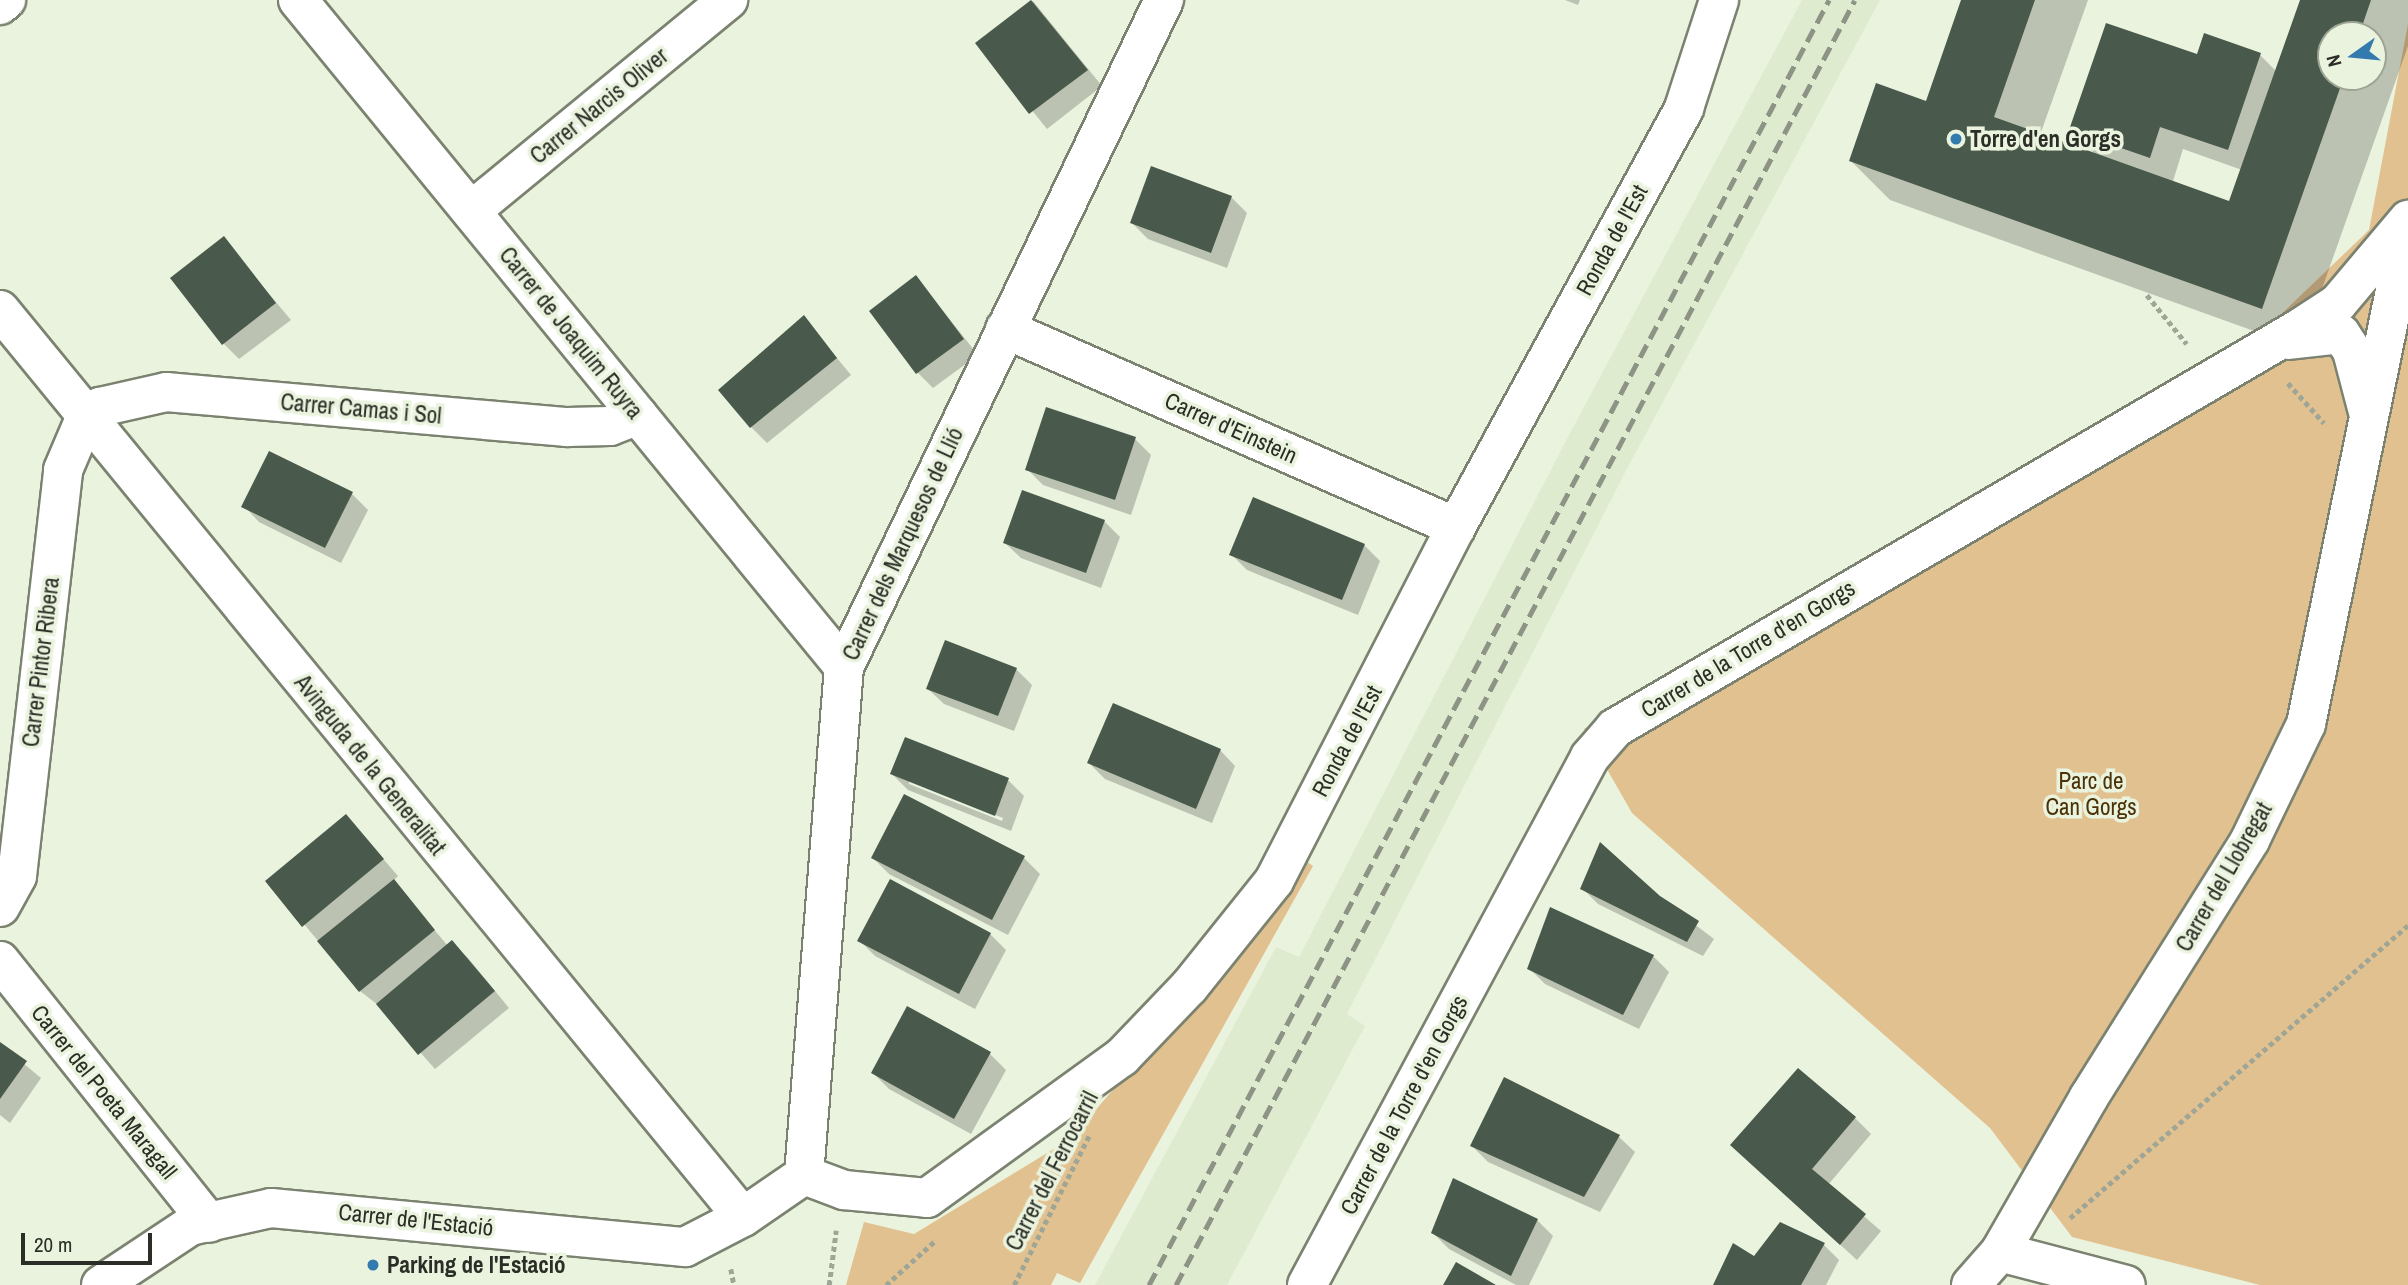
<!DOCTYPE html>
<html>
<head>
<meta charset="utf-8">
<style>
	body { margin:0 }
	#map { position:relative; width:2408px; height:1285px; overflow:hidden; background:#eaf3de; font-family:"Archivo Narrow",sans-serif }
	div>[style] { position:absolute }
	.built>* { inset:0; background:#dfebce }
	.green>* { inset:0; background:#e2c191 }
	.shadow>* { inset:0; background:#0003 }
	.building>* { inset:0; background:#49594b }
	.path>* { height:4.5px; margin-top:-2.25px; transform-origin:0; background:repeating-linear-gradient(90deg,#9fa696 0 5px,transparent 0 8.5px) }
	.roads { filter:drop-shadow(2px 0 #7b8370) drop-shadow(-2px 0 #7b8370) drop-shadow(0 2px #7b8370) drop-shadow(0 -2px #7b8370) }
	.minor>* { height:38px; margin:-19px; padding:0 19px; transform-origin:19px; border-radius:19px; background:#fff }
	.rail>* { height:5px; margin-top:-2.5px; transform-origin:0; background:repeating-linear-gradient(90deg,#8e9485 0 14px,transparent 0 21px) }
	.dots>* { width:19px; height:19px; translate:-50% -50%; box-sizing:border-box; border:4px solid #eaf3de; border-radius:50% }
	span { translate:-50% -50%; white-space:nowrap; text-align:center; line-height:1.15; -webkit-text-stroke:7px #eaf3de; paint-order:stroke }
	.street-label { font-size:23px; color:#2b2e26 }
	.poi-label { font-size:23px; color:#2b2e26; font-weight:700 }
	.left { translate:0 -50%; text-align:left }
	.park-label { font-size:23px; color:#4a3206 }
	.north { position:absolute; left:2317px; top:21px; width:70px; height:70px; box-sizing:border-box; background:#eaf3de; border:2px solid #9ea494; border-radius:50%; rotate:255deg; font-size:19px; font-weight:700; line-height:28px; text-align:center; color:#2b2e26 }
	.north::after { content:''; display:block; margin:auto; width:24px; height:32px; background:#337aae; clip-path:polygon(50% 0,100% 100%,50% 72%,0 100%) }
	.scale { position:absolute; left:21px; top:1233px; width:131px; height:32px; box-sizing:border-box; border:4px solid #2b2e26; border-top:0; padding-left:9px; font-size:21px; line-height:24px; white-space:nowrap; color:#2b2e26; -webkit-text-stroke:5px #eaf3de; paint-order:stroke }
</style>
</head>
<body>
<div id="map">
	<div class="built">
		<i style="clip-path:polygon(1802px 0,1880px 0,1629px 465px,1347px 1014px,1365px 1026px,1227px 1285px,1095px 1285px,1276px 947px,1299px 957px,1569px 435px)"></i>
	</div>
	<div class="green">
		<i style="clip-path:polygon(2408px 24px,2408px 1285px,2260px 1285px,2072px 1237px,1990px 1128px,1632px 813px,1584px 729px,2081px 431px,2272px 323px,2369px 230px)"></i>
		<i style="clip-path:polygon(1299px 856px,1313px 866px,1080px 1283px,1057px 1273px,1051px 1285px,846px 1285px,864px 1222px,914px 1234px,1070px 1139px,1148px 1050px)"></i>
	</div>
	<div class="shadow">
		<i style="clip-path:polygon(1565px 0,1580px 0,1578px 5px)"></i>
		<i style="clip-path:polygon(evenodd,1963px 0,2088px 0,2040px 135px,2097px 156px,2071px 130px,2198px 56px,2260px 55px,2277px 72px,2302px 0,2408px 0,2408px 46px,2301px 348px,1890px 200px,1851px 161px,1927px 103px,1963px 0,2331px 35px,2373px 35px,2373px 77px,2331px 77px,2331px 35px,1963px 0,2183px 149px,2242px 170px,2230px 203px,2173px 181px,2183px 149px)"></i>
		<i style="clip-path:polygon(1033px 1px,1102px 86px,1047px 129px,978px 43px)"></i>
		<i style="clip-path:polygon(1231px 197px,1247px 213px,1227px 268px,1148px 239px,1132px 223px)"></i>
		<i style="clip-path:polygon(223px 239px,291px 320px,239px 359px,224px 344px)"></i>
		<i style="clip-path:polygon(916px 277px,978px 355px,933px 388px,918px 373px)"></i>
		<i style="clip-path:polygon(804px 318px,851px 375px,767px 443px,751px 427px)"></i>
		<i style="clip-path:polygon(1047px 409px,1135px 439px,1151px 455px,1131px 515px,1043px 485px,1027px 469px)"></i>
		<i style="clip-path:polygon(352px 494px,368px 510px,341px 563px,259px 522px,244px 506px)"></i>
		<i style="clip-path:polygon(1104px 521px,1120px 537px,1101px 588px,1021px 558px,1005px 543px)"></i>
		<i style="clip-path:polygon(1364px 545px,1380px 561px,1358px 615px,1247px 570px,1231px 554px)"></i>
		<i style="clip-path:polygon(1016px 669px,1032px 685px,1014px 731px,944px 704px,928px 689px)"></i>
		<i style="clip-path:polygon(evenodd,906px 739px,1008px 780px,1024px 796px,1011px 831px,908px 790px,892px 774px,906px 739px,909px 780px,1003px 818px,1002px 821px,909px 784px,909px 780px)"></i>
		<i style="clip-path:polygon(1220px 750px,1235px 766px,1212px 823px,1105px 779px,1089px 763px)"></i>
		<i style="clip-path:polygon(346px 816px,398px 876px,393px 881px,448px 946px,452px 943px,468px 958px,509px 1008px,435px 1069px,378px 1005px,360px 991px,268px 881px)"></i>
		<i style="clip-path:polygon(873px 858px,1024px 858px,1040px 874px,1008px 935px,889px 874px)"></i>
		<i style="clip-path:polygon(1582px 888px,1659px 897px,1714px 939px,1703px 956px,1598px 904px)"></i>
		<i style="clip-path:polygon(990px 934px,1006px 950px,975px 1009px,875px 956px,859px 940px)"></i>
		<i style="clip-path:polygon(1653px 956px,1669px 972px,1639px 1029px,1545px 984px,1529px 968px)"></i>
		<i style="clip-path:polygon(908px 1009px,990px 1054px,1006px 1070px,971px 1134px,889px 1089px,873px 1073px)"></i>
		<i style="clip-path:polygon(0 1044px,41px 1078px,10px 1123px,0 1115px)"></i>
		<i style="clip-path:polygon(1855px 1118px,1871px 1134px,1828px 1185px,1881px 1231px,1857px 1260px,1748px 1161px)"></i>
		<i style="clip-path:polygon(1619px 1137px,1635px 1152px,1600px 1212px,1488px 1162px,1472px 1146px)"></i>
		<i style="clip-path:polygon(1454px 1180px,1537px 1220px,1553px 1236px,1529px 1285px,1516px 1285px,1449px 1249px,1433px 1233px)"></i>
		<i style="clip-path:polygon(1824px 1245px,1839px 1260px,1826px 1285px,1715px 1285px,1754px 1259px)"></i>
	</div>
	<div class="building">
		<i style="clip-path:polygon(1031px 0,1088px 70px,1029px 114px,975px 43px)"></i>
		<i style="clip-path:polygon(1961px 0,2035px 0,1994px 117px,2229px 201px,2300px 0,2371px 0,2359px 35px,2331px 35px,2331px 77px,2344px 77px,2262px 309px,1849px 161px,1876px 83px,1926px 101px)"></i>
		<i style="clip-path:polygon(2106px 23px,2197px 54px,2204px 33px,2261px 53px,2228px 150px,2160px 127px,2150px 158px,2069px 130px)"></i>
		<i style="clip-path:polygon(1151px 166px,1232px 196px,1211px 253px,1130px 223px)"></i>
		<i style="clip-path:polygon(224px 236px,276px 303px,222px 345px,170px 278px)"></i>
		<i style="clip-path:polygon(916px 275px,964px 339px,916px 374px,869px 311px)"></i>
		<i style="clip-path:polygon(804px 315px,837px 358px,750px 428px,718px 390px)"></i>
		<i style="clip-path:polygon(1046px 407px,1136px 437px,1115px 500px,1025px 470px)"></i>
		<i style="clip-path:polygon(269px 451px,353px 492px,325px 548px,241px 507px)"></i>
		<i style="clip-path:polygon(1022px 490px,1105px 520px,1086px 573px,1003px 543px)"></i>
		<i style="clip-path:polygon(1253px 497px,1365px 544px,1342px 600px,1229px 555px)"></i>
		<i style="clip-path:polygon(945px 640px,1017px 668px,998px 716px,926px 689px)"></i>
		<i style="clip-path:polygon(1113px 703px,1221px 749px,1196px 809px,1087px 763px)"></i>
		<i style="clip-path:polygon(905px 737px,1009px 778px,995px 816px,890px 774px)"></i>
		<i style="clip-path:polygon(904px 794px,1025px 856px,992px 920px,871px 858px)"></i>
		<i style="clip-path:polygon(346px 814px,384px 859px,302px 927px,265px 881px)"></i>
		<i style="clip-path:polygon(1600px 842px,1660px 896px,1699px 921px,1687px 942px,1580px 889px)"></i>
		<i style="clip-path:polygon(394px 879px,435px 930px,359px 992px,317px 941px)"></i>
		<i style="clip-path:polygon(890px 879px,991px 933px,959px 994px,857px 941px)"></i>
		<i style="clip-path:polygon(1550px 907px,1654px 955px,1623px 1015px,1527px 969px)"></i>
		<i style="clip-path:polygon(452px 940px,495px 991px,418px 1055px,376px 1004px)"></i>
		<i style="clip-path:polygon(907px 1006px,991px 1052px,954px 1119px,871px 1073px)"></i>
		<i style="clip-path:polygon(0 1042px,27px 1061px,0 1099px)"></i>
		<i style="clip-path:polygon(1798px 1068px,1856px 1117px,1812px 1169px,1866px 1214px,1840px 1245px,1730px 1145px)"></i>
		<i style="clip-path:polygon(1504px 1077px,1620px 1135px,1584px 1197px,1470px 1146px)"></i>
		<i style="clip-path:polygon(1453px 1178px,1538px 1219px,1511px 1276px,1431px 1233px)"></i>
		<i style="clip-path:polygon(1780px 1222px,1825px 1243px,1801px 1285px,1713px 1285px,1733px 1243px,1754px 1256px)"></i>
		<i style="clip-path:polygon(1456px 1262px,1496px 1285px,1443px 1285px)"></i>
	</div>
	<div class="path">
		<i style="left:2147px;top:295px;width:63px;rotate:50.8deg"></i>
		<i style="left:2288px;top:383px;width:54px;rotate:48deg"></i>
		<i style="left:2070px;top:1218px;width:447px;rotate:-40.9deg"></i>
		<i style="left:731px;top:1269px;width:16px;rotate:79deg"></i>
		<i style="left:829px;top:1285px;width:55px;rotate:-82.7deg"></i>
		<i style="left:886px;top:1285px;width:67px;rotate:-42deg"></i>
		<i style="left:1014px;top:1285px;width:167px;rotate:-63.3deg"></i>
	</div>
	<div class="roads">
		<div class="minor">
			<i style="left:298px;top:0;width:862px;rotate:50.7deg"></i>
			<i style="left:0;top:5px;width:8px;rotate:-40deg"></i>
			<i style="left:471px;top:211px;width:333px;rotate:-39.4deg"></i>
			<i style="left:0;top:310px;width:1172px;rotate:50.68deg"></i>
			<i style="left:1005px;top:329px;width:493px;rotate:23.7deg"></i>
			<i style="left:2289px;top:340px;width:52px;rotate:-6.6deg"></i>
			<i style="left:2341px;top:334px;width:20px;rotate:57deg"></i>
			<i style="left:2352px;top:351px;width:63px;rotate:75.3deg"></i>
			<i style="left:0;top:907px;width:35px;rotate:-61deg"></i>
			<i style="left:17px;top:876px;width:409px;rotate:-83.5deg"></i>
			<i style="left:63px;top:470px;width:59px;rotate:-66.9deg"></i>
			<i style="left:86px;top:416px;width:17px;rotate:-33deg"></i>
			<i style="left:100px;top:407px;width:68px;rotate:-12.8deg"></i>
			<i style="left:166px;top:392px;width:403px;rotate:5deg"></i>
			<i style="left:567px;top:427px;width:43px;rotate:-1.3deg"></i>
			<i style="left:610px;top:426px;width:30px;rotate:-21deg"></i>
			<i style="left:0;top:961px;width:335px;rotate:51.4deg"></i>
			<i style="left:804px;top:1175px;width:43px;rotate:20.6deg"></i>
			<i style="left:844px;top:1190px;width:83px;rotate:5.5deg"></i>
			<i style="left:927px;top:1198px;width:241px;rotate:-35.9deg"></i>
			<i style="left:1122px;top:1057px;width:97px;rotate:-46.3deg"></i>
			<i style="left:1189px;top:987px;width:136px;rotate:-51.3deg"></i>
			<i style="left:1274px;top:881px;width:398px;rotate:-62.8deg"></i>
			<i style="left:1456px;top:527px;width:477px;rotate:-61.4deg"></i>
			<i style="left:1684px;top:108px;width:114px;rotate:-72deg"></i>
			<i style="left:804px;top:1175px;width:510px;rotate:-85.5deg"></i>
			<i style="left:844px;top:667px;width:740px;rotate:-64.37deg"></i>
			<i style="left:2000px;top:1252px;width:130px;rotate:14.7deg"></i>
			<i style="left:101px;top:1285px;width:107px;rotate:-33.5deg"></i>
			<i style="left:190px;top:1226px;width:83px;rotate:-12.5deg"></i>
			<i style="left:271px;top:1208px;width:416px;rotate:5.4deg"></i>
			<i style="left:685px;top:1247px;width:65px;rotate:-27.3deg"></i>
			<i style="left:743px;top:1217px;width:74px;rotate:-34.5deg"></i>
			<i style="left:1307px;top:1285px;width:599px;rotate:-61.81deg"></i>
			<i style="left:1590px;top:757px;width:38px;rotate:-49deg"></i>
			<i style="left:1615px;top:728px;width:793px;rotate:-30.28deg"></i>
			<i style="left:2300px;top:328px;width:45px;rotate:-33.3deg"></i>
			<i style="left:2338px;top:303px;width:109px;rotate:-49.9deg"></i>
			<i style="left:1971px;top:1285px;width:44px;rotate:-48.7deg"></i>
			<i style="left:2000px;top:1252px;width:179px;rotate:-60.1deg"></i>
			<i style="left:2089px;top:1097px;width:303px;rotate:-57.9deg"></i>
			<i style="left:2250px;top:840px;width:129px;rotate:-64.2deg"></i>
			<i style="left:2306px;top:724px;width:507px;rotate:-78.4deg"></i>
		</div>
	</div>
	<div class="rail">
		<i style="left:1149px;top:1285px;width:1454px;rotate:-62.11deg"></i>
		<i style="left:1176px;top:1285px;width:1453px;rotate:-62.15deg"></i>
	</div>
	<div class="dots">
		<i style="left:1956px;top:139px;background:#337aae"></i>
		<i style="left:373px;top:1265px;background:#337aae"></i>
	</div>
	<div class="street-label">
		<span style="left:599px;top:106px;rotate:-39deg">Carrer Narcis Oliver</span>
		<span style="left:1612px;top:240px;rotate:-61deg">Ronda de l'Est</span>
		<span style="left:571px;top:333px;rotate:51deg">Carrer de Joaquim Ruyra</span>
		<span style="left:361px;top:409px;rotate:5deg">Carrer Camas i Sol</span>
		<span style="left:1231px;top:428px;rotate:24deg">Carrer d'Einstein</span>
		<span style="left:903px;top:544px;rotate:-65deg">Carrer dels Marquesos de Llió</span>
		<span style="left:1748px;top:649px;rotate:-31deg">Carrer de la Torre d'en Gorgs</span>
		<span style="left:41px;top:662px;rotate:-83deg">Carrer Pintor Ribera</span>
		<span style="left:1347px;top:741px;rotate:-62deg">Ronda de l'Est</span>
		<span style="left:370px;top:765px;rotate:51deg">Avinguda de la Generalitat</span>
		<span style="left:2224px;top:877px;rotate:-60deg">Carrer del Llobregat</span>
		<span style="left:104px;top:1092px;rotate:51deg">Carrer del Poeta Maragall</span>
		<span style="left:1404px;top:1105px;rotate:-62deg">Carrer de la Torre d'en Gorgs</span>
		<span style="left:1052px;top:1171px;rotate:-63deg">Carrer del Ferrocarril</span>
		<span style="left:416px;top:1220px;rotate:6deg">Carrer de l'Estació</span>
	</div>
	<div class="poi-label">
		<span class="left" style="left:1970px;top:139px">Torre d'en Gorgs</span>
		<span class="left" style="left:387px;top:1265px">Parking de l'Estació</span>
	</div>
	<div class="park-label">
		<span style="left:2091px;top:794px">Parc de<br>Can Gorgs</span>
	</div>
	<div class="north">N</div>
	<div class="scale">20 m</div>
</div>
</body>
</html>
